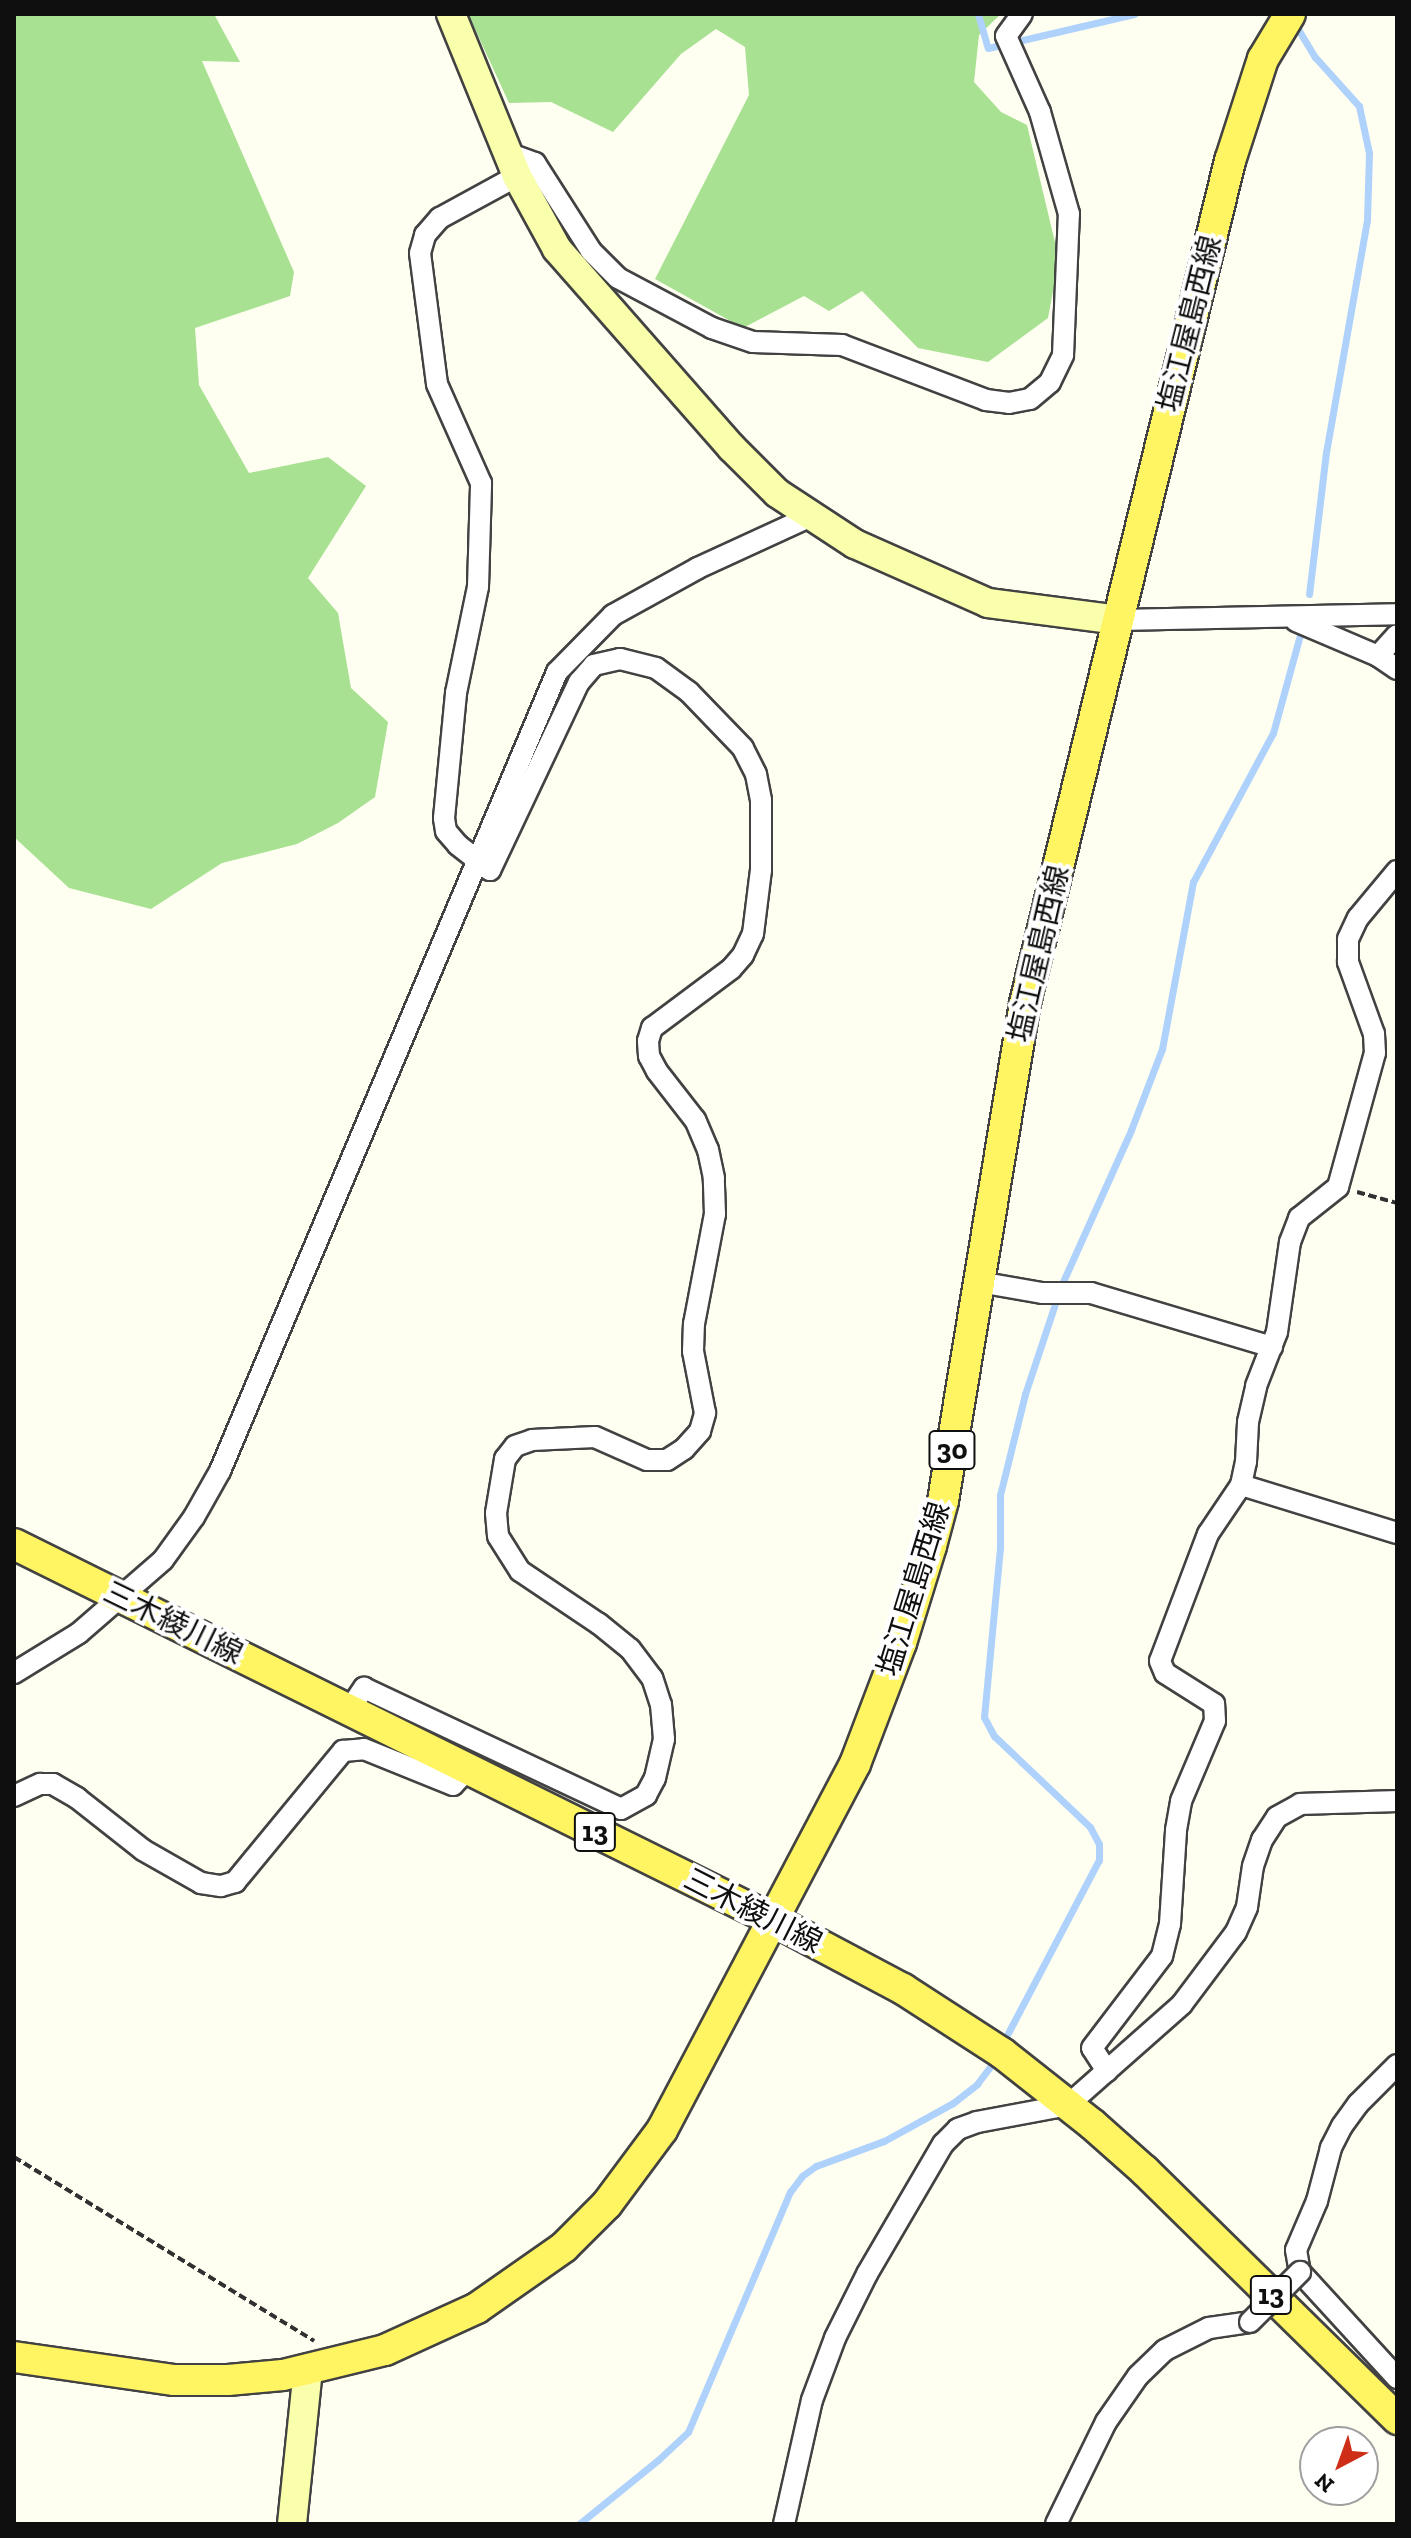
<!DOCTYPE html>
<html>
<head>
<meta charset="utf-8">
<style>
	body { margin:0 }
	#map { position:relative; width:1411px; height:2538px; overflow:hidden; background:#fffff1; font-family:"Zilla Slab","Noto Sans JP",serif }
	div>[style] { position:absolute }
	.forest>* { inset:0; background:#a9e193 }
	.stream>* { height:7px; margin:-3.5px; padding:0 3.5px; transform-origin:3.5px; border-radius:3.5px; background:#afd2fc }
	.path>* { height:4px; margin-top:-2px; transform-origin:0; background:repeating-linear-gradient(90deg,#313131 0 8px,transparent 0 12px) }
	.roads { filter:drop-shadow(2px 0 #424242) drop-shadow(-2px 0 #424242) drop-shadow(0 2px #424242) drop-shadow(0 -2px #424242) }
	.street>* { height:20px; margin:-10px; padding:0 10px; transform-origin:10px; border-radius:10px; background:#fff }
	.secondary>* { height:28px; margin:-14px; padding:0 14px; transform-origin:14px; border-radius:14px; background:#faffac }
	.primary>* { height:30px; margin:-15px; padding:0 15px; transform-origin:15px; border-radius:15px; background:#fff461 }
	.bridges { filter:drop-shadow(2px 0 #424242) drop-shadow(-2px 0 #424242) drop-shadow(0 2px #424242) drop-shadow(0 -2px #424242) }
	.street-bridge>* { height:20px; margin:-10px; padding:0 10px; transform-origin:10px; border-radius:10px; background:#fff }
	span { translate:-50% -50%; white-space:nowrap; text-align:center; line-height:1.15; -webkit-text-stroke:8px #fff; paint-order:stroke }
	.shield-label span { padding:2px 6px; background:#fff; border:2px solid; border-radius:6px; -webkit-text-stroke-width:0 }
	.shield-label { font-size:28px; color:#0f0f0f; font-weight:700 }
	.street-label { font-size:30px; color:#0f0f0f }
	.frame { position:absolute; inset:0; border:16px solid #0f0f0f; pointer-events:none }
	.north { position:absolute; left:1299px; top:2426px; width:80px; height:80px; box-sizing:border-box; background:#fff; border:2px solid #9f9f9f; border-radius:50%; rotate:221deg; font-size:22px; font-weight:700; line-height:32px; text-align:center; color:#0f0f0f }
	.north::after { content:''; display:block; margin:auto; width:28px; height:36px; background:#ce2e17; clip-path:polygon(50% 0,100% 100%,50% 72%,0 100%) }
</style>
</head>
<body>
<div id="map">
	<div class="forest">
		<i style="clip-path:polygon(14px 14px,214px 14px,240px 62px,202px 61px,294px 272px,290px 296px,195px 328px,199px 385px,249px 473px,328px 457px,366px 486px,308px 578px,338px 613px,351px 688px,388px 722px,375px 797px,338px 823px,297px 844px,222px 863px,151px 909px,69px 888px,14px 837px)"></i>
		<i style="clip-path:polygon(468px 14px,1001px 14px,979px 35px,974px 82px,1001px 112px,1027px 125px,1059px 259px,1048px 318px,988px 362px,918px 348px,862px 291px,829px 311px,804px 296px,743px 328px,655px 279px,749px 95px,745px 47px,716px 29px,681px 54px,613px 132px,551px 102px,509px 103px)"></i>
	</div>
	<div class="stream">
		<i style="left:978px;top:14px;width:35px;rotate:74deg"></i>
		<i style="left:988px;top:48px;width:150px;rotate:-13.1deg"></i>
		<i style="left:1295px;top:24px;width:39px;rotate:59deg"></i>
		<i style="left:1315px;top:57px;width:66px;rotate:48.1deg"></i>
		<i style="left:1359px;top:106px;width:48px;rotate:78deg"></i>
		<i style="left:1369px;top:153px;width:67px;rotate:91.7deg"></i>
		<i style="left:1367px;top:220px;width:236px;rotate:100deg"></i>
		<i style="left:1326px;top:452px;width:143px;rotate:96.8deg"></i>
		<i style="left:1008px;top:2033px;width:195px;rotate:-62.3deg"></i>
		<i style="left:1099px;top:1860px;width:16px;rotate:-90deg"></i>
		<i style="left:1099px;top:1844px;width:19px;rotate:-118deg"></i>
		<i style="left:1090px;top:1827px;width:132px;rotate:-136.5deg"></i>
		<i style="left:994px;top:1736px;width:21px;rotate:-118deg"></i>
		<i style="left:984px;top:1717px;width:171px;rotate:-84.6deg"></i>
		<i style="left:1000px;top:1547px;width:52px;rotate:-90deg"></i>
		<i style="left:1000px;top:1495px;width:104px;rotate:-76.1deg"></i>
		<i style="left:1025px;top:1394px;width:114px;rotate:-71.6deg"></i>
		<i style="left:1061px;top:1286px;width:171px;rotate:-65.8deg"></i>
		<i style="left:1131px;top:1130px;width:87px;rotate:-69.1deg"></i>
		<i style="left:1162px;top:1049px;width:170px;rotate:-79.5deg"></i>
		<i style="left:1193px;top:882px;width:169px;rotate:-61.8deg"></i>
		<i style="left:1273px;top:733px;width:102px;rotate:-74.6deg"></i>
		<i style="left:579px;top:2524px;width:102px;rotate:-39deg"></i>
		<i style="left:658px;top:2460px;width:41px;rotate:-43deg"></i>
		<i style="left:688px;top:2432px;width:261px;rotate:-67deg"></i>
		<i style="left:790px;top:2192px;width:20px;rotate:-53deg"></i>
		<i style="left:802px;top:2176px;width:17px;rotate:-36deg"></i>
		<i style="left:816px;top:2166px;width:72px;rotate:-20.2deg"></i>
		<i style="left:884px;top:2141px;width:79px;rotate:-28.8deg"></i>
		<i style="left:953px;top:2103px;width:31px;rotate:-38deg"></i>
		<i style="left:977px;top:2084px;width:25px;rotate:-53deg"></i>
	</div>
	<div class="path">
		<i style="left:1357px;top:1192px;width:41px;rotate:15.4deg"></i>
		<i style="left:14px;top:2157px;width:352px;rotate:31.5deg"></i>
	</div>
	<div class="roads">
		<div class="street">
			<i style="left:507px;top:153px;width:30px;rotate:20deg"></i>
			<i style="left:535px;top:163px;width:104px;rotate:57.5deg"></i>
			<i style="left:591px;top:251px;width:38px;rotate:45deg"></i>
			<i style="left:618px;top:278px;width:106px;rotate:28deg"></i>
			<i style="left:712px;top:328px;width:43px;rotate:18.9deg"></i>
			<i style="left:753px;top:342px;width:89px;rotate:1.9deg"></i>
			<i style="left:842px;top:345px;width:154px;rotate:20.9deg"></i>
			<i style="left:986px;top:400px;width:23px;rotate:7deg"></i>
			<i style="left:1009px;top:403px;width:21px;rotate:-11deg"></i>
			<i style="left:1030px;top:399px;width:26px;rotate:-40deg"></i>
			<i style="left:1050px;top:382px;width:30px;rotate:-64deg"></i>
			<i style="left:1063px;top:355px;width:141px;rotate:-87.6deg"></i>
			<i style="left:1069px;top:214px;width:106px;rotate:-105.9deg"></i>
			<i style="left:1040px;top:112px;width:83px;rotate:-114.1deg"></i>
			<i style="left:1006px;top:36px;width:27px;rotate:-54deg"></i>
			<i style="left:1119px;top:620px;width:278px;rotate:-1.2deg"></i>
			<i style="left:1296px;top:621px;width:89px;rotate:23.1deg"></i>
			<i style="left:1378px;top:656px;width:23px;rotate:34deg"></i>
			<i style="left:1378px;top:656px;width:28px;rotate:-48deg"></i>
			<i style="left:979px;top:1282px;width:64px;rotate:9.9deg"></i>
			<i style="left:1042px;top:1293px;width:49px"></i>
			<i style="left:1091px;top:1293px;width:189px;rotate:16.6deg"></i>
			<i style="left:1241px;top:1485px;width:163px;rotate:17.1deg"></i>
			<i style="left:14px;top:1673px;width:76px;rotate:-31.6deg"></i>
			<i style="left:79px;top:1633px;width:111px;rotate:-41deg"></i>
			<i style="left:163px;top:1560px;width:53px;rotate:-54.2deg"></i>
			<i style="left:194px;top:1517px;width:53px;rotate:-60.5deg"></i>
			<i style="left:220px;top:1471px;width:867px;rotate:-67.13deg"></i>
			<i style="left:557px;top:672px;width:80px;rotate:-45.5deg"></i>
			<i style="left:613px;top:615px;width:97px;rotate:-28.9deg"></i>
			<i style="left:698px;top:568px;width:122px;rotate:-24.7deg"></i>
			<i style="left:349px;top:1710px;width:27px;rotate:-56deg"></i>
			<i style="left:364px;top:1688px;width:284px;rotate:25.2deg"></i>
			<i style="left:621px;top:1809px;width:29px;rotate:-29deg"></i>
			<i style="left:646px;top:1795px;width:19px;rotate:-62deg"></i>
			<i style="left:655px;top:1778px;width:40px;rotate:-77deg"></i>
			<i style="left:664px;top:1739px;width:34px;rotate:-95deg"></i>
			<i style="left:661px;top:1705px;width:28px;rotate:-108deg"></i>
			<i style="left:652px;top:1678px;width:36px;rotate:-127deg"></i>
			<i style="left:630px;top:1649px;width:40px;rotate:-141deg"></i>
			<i style="left:599px;top:1624px;width:95px;rotate:-146.1deg"></i>
			<i style="left:520px;top:1571px;width:41px;rotate:-122.2deg"></i>
			<i style="left:498px;top:1536px;width:23px;rotate:-95deg"></i>
			<i style="left:496px;top:1513px;width:55px;rotate:-80.5deg"></i>
			<i style="left:505px;top:1459px;width:16px;rotate:-52deg"></i>
			<i style="left:515px;top:1446px;width:18px;rotate:-19deg"></i>
			<i style="left:532px;top:1440px;width:63px;rotate:-2.7deg"></i>
			<i style="left:595px;top:1437px;width:57px;rotate:23.9deg"></i>
			<i style="left:647px;top:1460px;width:20px"></i>
			<i style="left:667px;top:1460px;width:20px;rotate:-33deg"></i>
			<i style="left:684px;top:1449px;width:24px;rotate:-48deg"></i>
			<i style="left:700px;top:1431px;width:19px;rotate:-74deg"></i>
			<i style="left:705px;top:1413px;width:63px;rotate:-101deg"></i>
			<i style="left:693px;top:1351px;width:27px;rotate:-88deg"></i>
			<i style="left:694px;top:1324px;width:112px;rotate:-79.2deg"></i>
			<i style="left:715px;top:1214px;width:36px;rotate:-92deg"></i>
			<i style="left:714px;top:1178px;width:29px;rotate:-102deg"></i>
			<i style="left:708px;top:1150px;width:33px;rotate:-113deg"></i>
			<i style="left:695px;top:1120px;width:62px;rotate:-127.8deg"></i>
			<i style="left:657px;top:1071px;width:17px;rotate:-118deg"></i>
			<i style="left:649px;top:1056px;width:15px;rotate:-94deg"></i>
			<i style="left:648px;top:1041px;width:14px;rotate:-73deg"></i>
			<i style="left:652px;top:1028px;width:99px;rotate:-36.8deg"></i>
			<i style="left:731px;top:969px;width:18px;rotate:-49deg"></i>
			<i style="left:743px;top:955px;width:23px;rotate:-65deg"></i>
			<i style="left:753px;top:934px;width:64px;rotate:-82.9deg"></i>
			<i style="left:761px;top:870px;width:70px;rotate:-90deg"></i>
			<i style="left:761px;top:800px;width:26px;rotate:-101deg"></i>
			<i style="left:756px;top:774px;width:29px;rotate:-117deg"></i>
			<i style="left:743px;top:748px;width:78px;rotate:-134deg"></i>
			<i style="left:689px;top:692px;width:41px;rotate:-144deg"></i>
			<i style="left:656px;top:668px;width:37px;rotate:-166deg"></i>
			<i style="left:620px;top:659px;width:27px;rotate:167deg"></i>
			<i style="left:594px;top:665px;width:23px;rotate:131deg"></i>
			<i style="left:579px;top:682px;width:208px;rotate:115.3deg"></i>
			<i style="left:490px;top:870px;width:41px;rotate:-142deg"></i>
			<i style="left:458px;top:845px;width:18px;rotate:-131deg"></i>
			<i style="left:446px;top:831px;width:13px;rotate:-99deg"></i>
			<i style="left:444px;top:818px;width:126px;rotate:-84.5deg"></i>
			<i style="left:456px;top:693px;width:108px;rotate:-78.3deg"></i>
			<i style="left:478px;top:587px;width:104px;rotate:-88.3deg"></i>
			<i style="left:481px;top:483px;width:108px;rotate:-114deg"></i>
			<i style="left:437px;top:384px;width:132px;rotate:-97.4deg"></i>
			<i style="left:420px;top:253px;width:19px;rotate:-74deg"></i>
			<i style="left:425px;top:235px;width:23px;rotate:-49deg"></i>
			<i style="left:440px;top:218px;width:88px;rotate:-28.6deg"></i>
			<i style="left:14px;top:1796px;width:29px;rotate:-25deg"></i>
			<i style="left:40px;top:1784px;width:13px"></i>
			<i style="left:53px;top:1784px;width:28px;rotate:30deg"></i>
			<i style="left:77px;top:1798px;width:84px;rotate:38.2deg"></i>
			<i style="left:143px;top:1850px;width:67px;rotate:29.6deg"></i>
			<i style="left:201px;top:1883px;width:20px;rotate:9deg"></i>
			<i style="left:221px;top:1886px;width:15px;rotate:-16deg"></i>
			<i style="left:235px;top:1882px;width:170px;rotate:-50.5deg"></i>
			<i style="left:343px;top:1751px;width:21px;rotate:-5deg"></i>
			<i style="left:364px;top:1749px;width:96px;rotate:22deg"></i>
			<i style="left:453px;top:1785px;width:22px;rotate:-47deg"></i>
			<i style="left:1397px;top:2065px;width:55px;rotate:135deg"></i>
			<i style="left:1358px;top:2104px;width:27px;rotate:126deg"></i>
			<i style="left:1342px;top:2126px;width:25px;rotate:117deg"></i>
			<i style="left:1331px;top:2148px;width:55px;rotate:104.8deg"></i>
			<i style="left:1317px;top:2201px;width:53px;rotate:113.2deg"></i>
			<i style="left:1296px;top:2250px;width:22px;rotate:80deg"></i>
			<i style="left:1300px;top:2272px;width:144px;rotate:47.5deg"></i>
			<i style="left:1107px;top:2071px;width:27px;rotate:-123deg"></i>
			<i style="left:1092px;top:2048px;width:116px;rotate:-52.7deg"></i>
			<i style="left:1162px;top:1956px;width:33px;rotate:-76deg"></i>
			<i style="left:1170px;top:1924px;width:94px;rotate:-86.3deg"></i>
			<i style="left:1176px;top:1830px;width:29px;rotate:-80deg"></i>
			<i style="left:1181px;top:1801px;width:87px;rotate:-67deg"></i>
			<i style="left:1215px;top:1721px;width:17px;rotate:-93deg"></i>
			<i style="left:1214px;top:1704px;width:58px;rotate:-147.7deg"></i>
			<i style="left:1165px;top:1673px;width:13px;rotate:-113deg"></i>
			<i style="left:1160px;top:1661px;width:136px;rotate:-69.3deg"></i>
			<i style="left:1208px;top:1534px;width:59px;rotate:-56deg"></i>
			<i style="left:1241px;top:1485px;width:24px;rotate:-78deg"></i>
			<i style="left:1246px;top:1462px;width:40px;rotate:-87.1deg"></i>
			<i style="left:1248px;top:1422px;width:37px;rotate:-77deg"></i>
			<i style="left:1256px;top:1386px;width:58px;rotate:-68.7deg"></i>
			<i style="left:1277px;top:1332px;width:91px;rotate:-81.8deg"></i>
			<i style="left:1290px;top:1242px;width:26px;rotate:-69deg"></i>
			<i style="left:1299px;top:1218px;width:50px;rotate:-38.5deg"></i>
			<i style="left:1338px;top:1187px;width:139px;rotate:-74.6deg"></i>
			<i style="left:1375px;top:1053px;width:19px;rotate:-93deg"></i>
			<i style="left:1374px;top:1034px;width:77px;rotate:-109.9deg"></i>
			<i style="left:1348px;top:962px;width:23px;rotate:-90deg"></i>
			<i style="left:1348px;top:939px;width:23px;rotate:-65deg"></i>
			<i style="left:1358px;top:918px;width:61px;rotate:-50.3deg"></i>
			<i style="left:784px;top:2524px;width:127px;rotate:-77.3deg"></i>
			<i style="left:812px;top:2400px;width:66px;rotate:-69.6deg"></i>
			<i style="left:835px;top:2338px;width:72px;rotate:-63.4deg"></i>
			<i style="left:867px;top:2274px;width:151px;rotate:-59.7deg"></i>
			<i style="left:943px;top:2144px;width:21px;rotate:-45deg"></i>
			<i style="left:958px;top:2129px;width:20px;rotate:-20deg"></i>
			<i style="left:977px;top:2122px;width:93px;rotate:-10.6deg"></i>
			<i style="left:1068px;top:2105px;width:152px;rotate:-41.5deg"></i>
			<i style="left:1182px;top:2004px;width:90px;rotate:-53.1deg"></i>
			<i style="left:1236px;top:1932px;width:27px;rotate:-66deg"></i>
			<i style="left:1247px;top:1907px;width:41px;rotate:-81.7deg"></i>
			<i style="left:1253px;top:1866px;width:28px;rotate:-71deg"></i>
			<i style="left:1262px;top:1840px;width:27px;rotate:-57deg"></i>
			<i style="left:1277px;top:1817px;width:26px;rotate:-29deg"></i>
			<i style="left:1300px;top:1804px;width:97px;rotate:-1.8deg"></i>
			<i style="left:1056px;top:2524px;width:114px;rotate:-63.9deg"></i>
			<i style="left:1106px;top:2422px;width:56px;rotate:-55.2deg"></i>
			<i style="left:1138px;top:2376px;width:37px;rotate:-44deg"></i>
			<i style="left:1165px;top:2350px;width:49px;rotate:-26.6deg"></i>
			<i style="left:1209px;top:2328px;width:41px;rotate:-8.3deg"></i>
		</div>
		<div class="secondary">
			<i style="left:451px;top:14px;width:175px;rotate:67.8deg"></i>
			<i style="left:517px;top:176px;width:83px;rotate:61.3deg"></i>
			<i style="left:557px;top:249px;width:264px;rotate:48.7deg"></i>
			<i style="left:731px;top:447px;width:65px;rotate:45deg"></i>
			<i style="left:777px;top:493px;width:93px;rotate:33.2deg"></i>
			<i style="left:855px;top:544px;width:145px;rotate:23.9deg"></i>
			<i style="left:988px;top:603px;width:132px;rotate:7.4deg"></i>
			<i style="left:292px;top:2524px;width:156px;rotate:-84.1deg"></i>
		</div>
		<div class="primary">
			<i style="left:14px;top:1544px;width:847px;rotate:26.35deg"></i>
			<i style="left:773px;top:1920px;width:147px;rotate:28deg"></i>
			<i style="left:903px;top:1989px;width:118px;rotate:32.9deg"></i>
			<i style="left:1002px;top:2053px;width:115px;rotate:38.3deg"></i>
			<i style="left:1092px;top:2124px;width:71px;rotate:41.6deg"></i>
			<i style="left:1145px;top:2171px;width:354px;rotate:44.5deg"></i>
			<i style="left:14px;top:2357px;width:162px;rotate:8.2deg"></i>
			<i style="left:174px;top:2380px;width:54px"></i>
			<i style="left:228px;top:2380px;width:55px;rotate:-5.2deg"></i>
			<i style="left:283px;top:2375px;width:105px;rotate:-13.8deg"></i>
			<i style="left:385px;top:2350px;width:101px;rotate:-24.5deg"></i>
			<i style="left:477px;top:2308px;width:106px;rotate:-35deg"></i>
			<i style="left:564px;top:2247px;width:61px;rotate:-45deg"></i>
			<i style="left:607px;top:2204px;width:92px;rotate:-53.4deg"></i>
			<i style="left:662px;top:2130px;width:414px;rotate:-62.2deg"></i>
			<i style="left:855px;top:1764px;width:129px;rotate:-69.2deg"></i>
			<i style="left:901px;top:1643px;width:102px;rotate:-72.8deg"></i>
			<i style="left:931px;top:1546px;width:47px;rotate:-75.1deg"></i>
			<i style="left:943px;top:1501px;width:505px;rotate:-80.65deg"></i>
			<i style="left:1025px;top:1003px;width:867px;rotate:-76.32deg"></i>
			<i style="left:1230px;top:161px;width:107px;rotate:-72.1deg"></i>
			<i style="left:1263px;top:59px;width:52px;rotate:-59deg"></i>
		</div>
	</div>
	<div class="bridges">
		<div class="street-bridge">
			<i style="left:1250px;top:2322px;width:71px;rotate:-45deg"></i>
		</div>
	</div>
	<div class="shield-label">
		<span style="left:952px;top:1450px">30</span>
		<span style="left:595px;top:1832px">13</span>
		<span style="left:1271px;top:2295px">13</span>
	</div>
	<div class="street-label">
		<span style="left:1190px;top:324px;rotate:-76deg">塩江屋島西線</span>
		<span style="left:1039px;top:954px;rotate:-77deg">塩江屋島西線</span>
		<span style="left:914px;top:1589px;rotate:-73deg">塩江屋島西線</span>
		<span style="left:173px;top:1623px;rotate:26deg">三木綾川線</span>
		<span style="left:753px;top:1911px;rotate:27deg">三木綾川線</span>
	</div>
	<div class="frame"></div>
	<div class="north">N</div>
</div>
</body>
</html>
